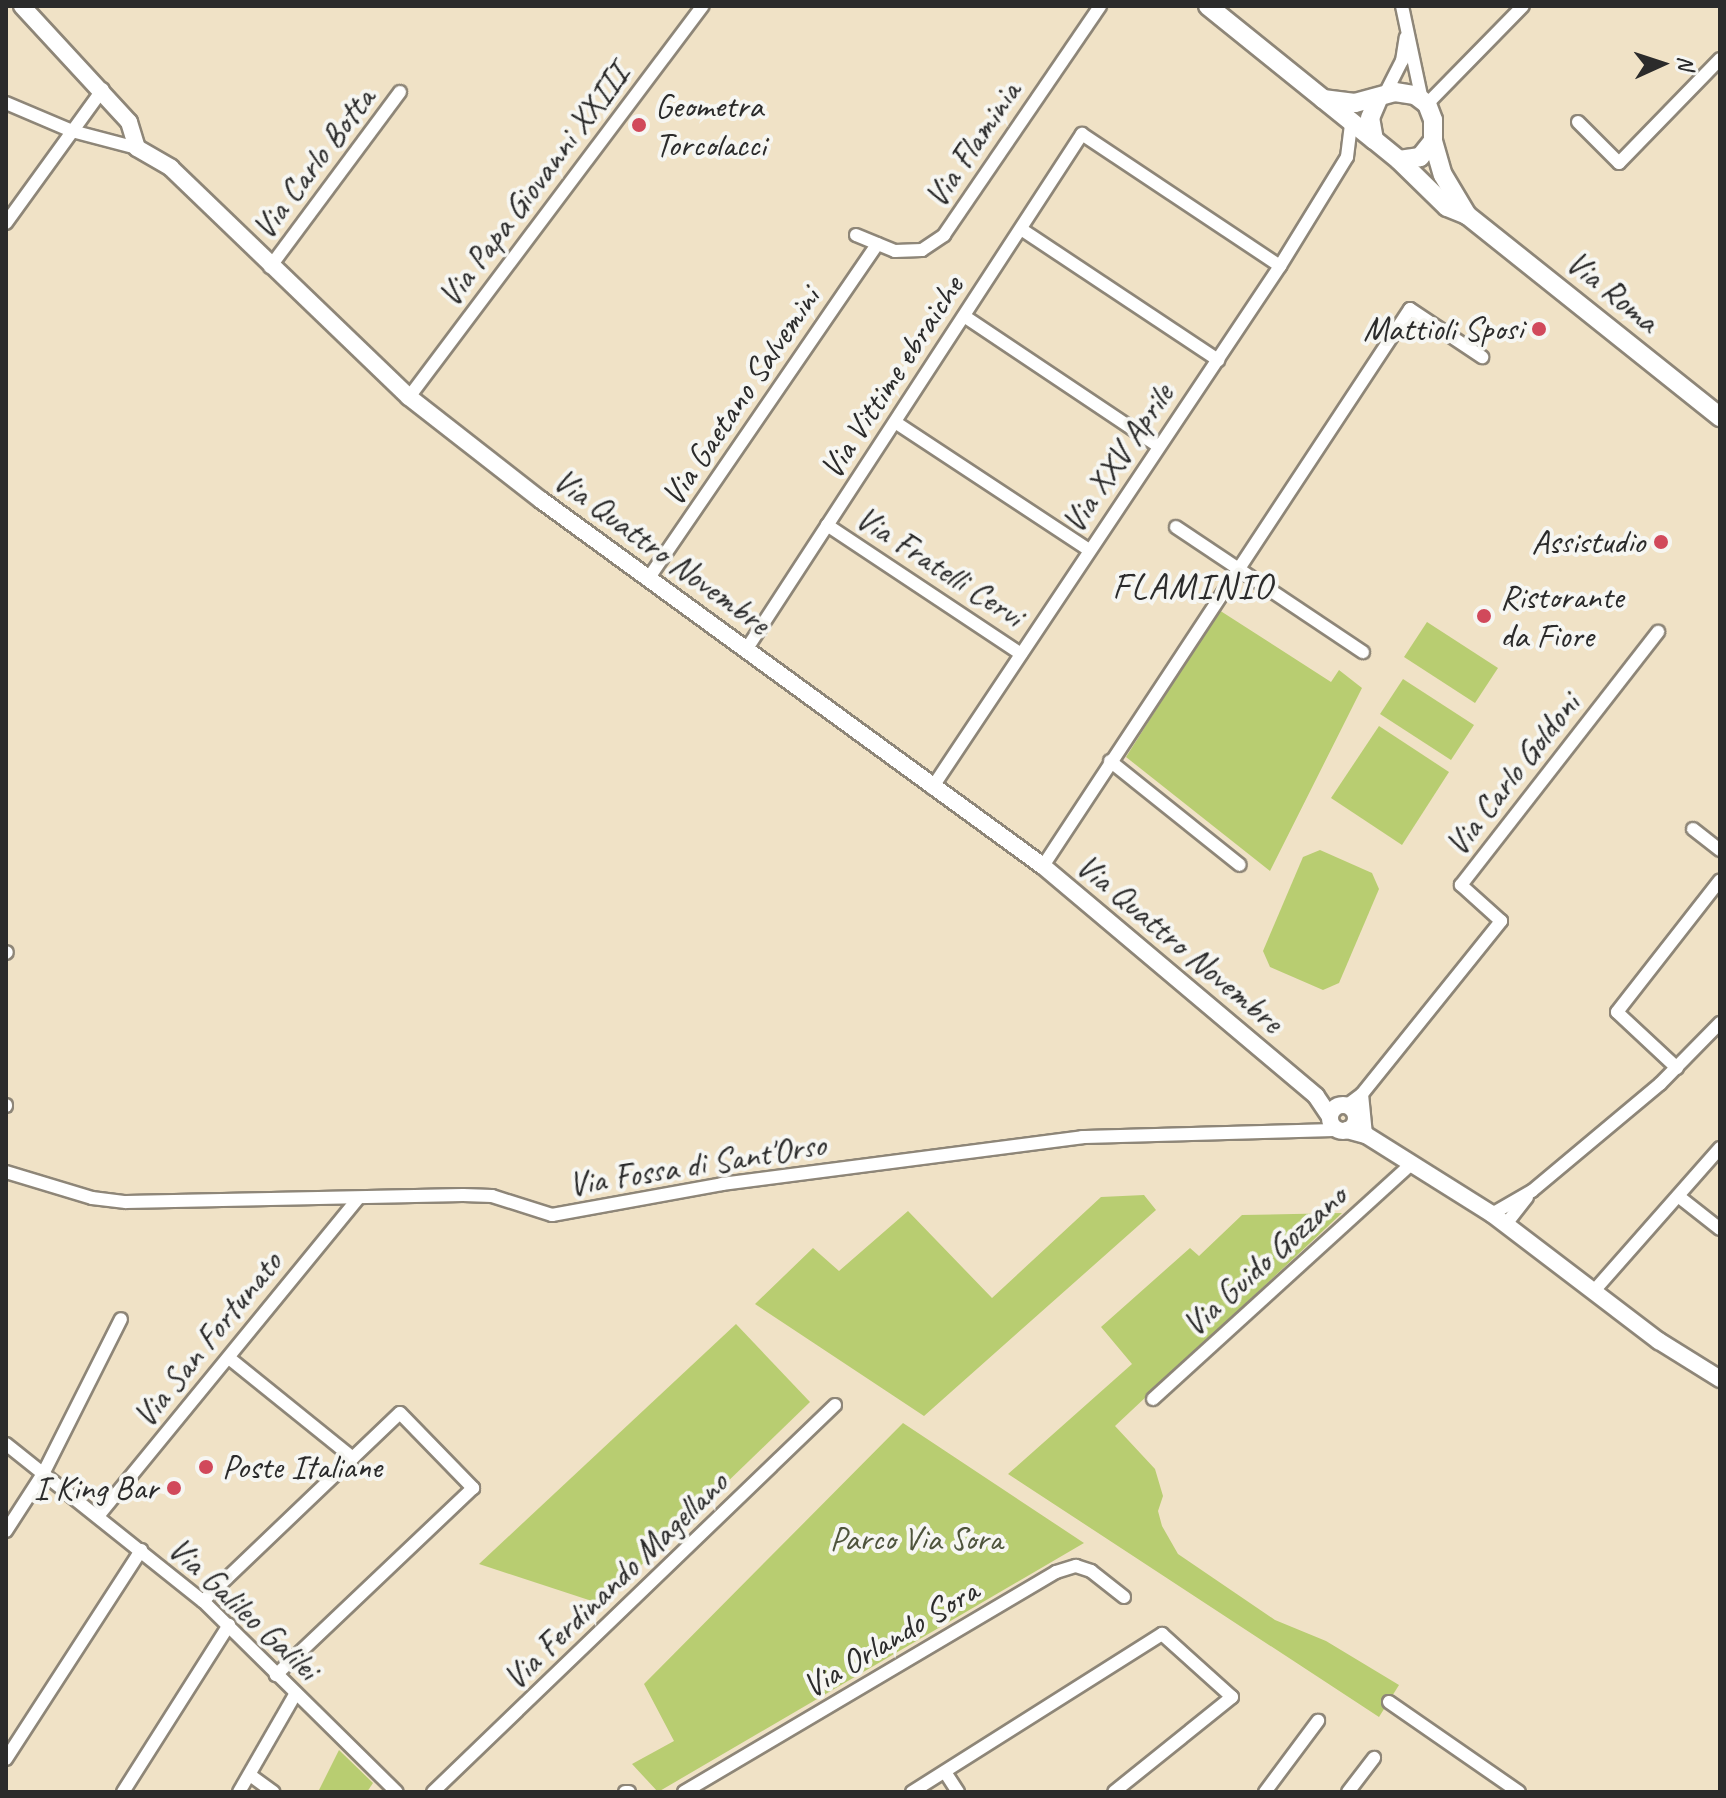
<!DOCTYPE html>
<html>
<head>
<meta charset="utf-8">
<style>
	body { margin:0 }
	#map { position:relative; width:1726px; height:1798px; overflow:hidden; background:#f0e2c6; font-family:Caveat,sans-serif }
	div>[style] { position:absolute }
	.green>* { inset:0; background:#b8cd71 }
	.roads { filter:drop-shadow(2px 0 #8e8678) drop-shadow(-2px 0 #8e8678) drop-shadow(0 2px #8e8678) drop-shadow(0 -2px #8e8678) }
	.minor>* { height:12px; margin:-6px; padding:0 6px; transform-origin:6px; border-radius:6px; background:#fff }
	.tertiary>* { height:16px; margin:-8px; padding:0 8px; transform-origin:8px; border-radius:8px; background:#fff }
	.tertiary>.ring { margin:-8px; padding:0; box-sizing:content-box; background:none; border:16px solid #fff; border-radius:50% }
	.secondary>* { height:18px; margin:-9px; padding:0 9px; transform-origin:9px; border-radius:9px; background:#fff }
	.dots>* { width:22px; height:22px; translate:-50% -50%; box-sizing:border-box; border:4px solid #f6f6f2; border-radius:50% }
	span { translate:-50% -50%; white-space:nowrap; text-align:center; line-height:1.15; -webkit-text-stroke:8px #f6f6f2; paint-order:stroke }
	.poi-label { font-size:34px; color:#2b2b2b }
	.left { translate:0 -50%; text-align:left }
	.right { translate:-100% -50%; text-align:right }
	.street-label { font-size:34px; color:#2b2b2b }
	.park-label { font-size:34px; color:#4e543c }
	.neighbourhood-label { font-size:36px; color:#2b2b2b; letter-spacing:2px }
	.frame { position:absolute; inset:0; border:8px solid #2b2b2b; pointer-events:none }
	.north { position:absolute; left:1622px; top:24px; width:80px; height:80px; -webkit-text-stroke:6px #f6f6f2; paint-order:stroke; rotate:87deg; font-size:22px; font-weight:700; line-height:32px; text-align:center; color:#2b2b2b }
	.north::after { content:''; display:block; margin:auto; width:28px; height:36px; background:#2b2b2b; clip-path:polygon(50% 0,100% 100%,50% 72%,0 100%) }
</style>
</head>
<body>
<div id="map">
	<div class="green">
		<i style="clip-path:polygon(1219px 610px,1331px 682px,1339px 670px,1362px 688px,1270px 871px,1126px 757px)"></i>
		<i style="clip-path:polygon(1427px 622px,1498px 668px,1475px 703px,1404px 657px)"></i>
		<i style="clip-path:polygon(1403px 679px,1474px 725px,1451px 760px,1380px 714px)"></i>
		<i style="clip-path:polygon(1379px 726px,1449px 772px,1402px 845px,1331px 798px)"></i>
		<i style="clip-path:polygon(1320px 850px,1372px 873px,1379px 889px,1339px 983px,1323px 990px,1270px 967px,1263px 951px,1303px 857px)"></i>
		<i style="clip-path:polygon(1144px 1195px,1156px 1210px,924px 1416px,755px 1304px,813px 1248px,839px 1271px,908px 1211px,992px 1298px,1101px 1197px)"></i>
		<i style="clip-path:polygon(1342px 1213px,1115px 1426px,1155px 1469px,1163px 1496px,1158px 1511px,1162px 1526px,1178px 1554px,1275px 1620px,1326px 1641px,1399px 1685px,1379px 1717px,1008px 1474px,1132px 1364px,1101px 1327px,1190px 1248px,1199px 1256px,1242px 1215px)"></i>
		<i style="clip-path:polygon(736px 1324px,810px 1402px,601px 1604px,479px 1564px)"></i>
		<i style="clip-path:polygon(903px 1423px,1084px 1543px,658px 1792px,632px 1764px,674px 1741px,644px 1684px)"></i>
		<i style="clip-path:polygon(339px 1750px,373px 1783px,367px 1792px,318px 1792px)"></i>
	</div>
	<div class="roads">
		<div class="minor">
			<i style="left:1402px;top:6px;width:96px;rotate:78deg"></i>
			<i style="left:1385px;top:94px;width:37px;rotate:-63deg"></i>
			<i style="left:1402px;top:61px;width:24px;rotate:-81deg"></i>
			<i style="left:6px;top:103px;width:72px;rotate:23deg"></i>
			<i style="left:72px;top:131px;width:67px;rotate:14.7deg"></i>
			<i style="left:1427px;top:104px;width:137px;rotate:-45.6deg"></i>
			<i style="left:1578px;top:122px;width:58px;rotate:45deg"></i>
			<i style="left:1619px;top:163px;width:145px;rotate:-45.8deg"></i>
			<i style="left:6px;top:223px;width:165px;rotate:-54.1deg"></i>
			<i style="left:1021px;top:229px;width:237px;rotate:33.6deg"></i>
			<i style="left:856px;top:235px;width:42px;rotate:22.3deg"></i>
			<i style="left:895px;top:251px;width:27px;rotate:-2deg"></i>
			<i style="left:922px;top:250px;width:27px;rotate:-34deg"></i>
			<i style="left:944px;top:235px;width:277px;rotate:-55.7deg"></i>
			<i style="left:270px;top:267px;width:218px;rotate:-53.4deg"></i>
			<i style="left:964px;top:316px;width:234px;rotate:33.8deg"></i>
			<i style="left:409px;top:397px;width:489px;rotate:-53.1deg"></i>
			<i style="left:895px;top:422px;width:232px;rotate:33.4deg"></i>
			<i style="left:827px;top:525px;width:233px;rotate:33.6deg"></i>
			<i style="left:1176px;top:527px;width:225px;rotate:33.8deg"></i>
			<i style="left:648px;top:579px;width:406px;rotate:-55.6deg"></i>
			<i style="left:746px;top:650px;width:616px;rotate:-56.93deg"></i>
			<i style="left:1082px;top:134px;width:238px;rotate:33.7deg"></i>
			<i style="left:1110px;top:761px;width:166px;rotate:38.7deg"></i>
			<i style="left:932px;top:788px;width:627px;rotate:-56.31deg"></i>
			<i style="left:1280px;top:266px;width:128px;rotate:-58.4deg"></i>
			<i style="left:1347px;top:157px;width:32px;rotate:-83deg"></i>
			<i style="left:1693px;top:829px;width:34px;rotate:38deg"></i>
			<i style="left:1043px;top:866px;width:667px;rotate:-56.62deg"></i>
			<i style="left:1410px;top:309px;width:87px;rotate:33.7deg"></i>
			<i style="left:6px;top:953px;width:1px;rotate:-45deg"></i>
			<i style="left:1677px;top:1068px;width:82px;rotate:-137deg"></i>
			<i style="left:1617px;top:1012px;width:167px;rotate:-52deg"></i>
			<i style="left:1362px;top:1094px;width:41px;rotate:84.4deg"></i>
			<i style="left:6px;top:1105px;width:1px;rotate:90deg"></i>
			<i style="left:1346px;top:1106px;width:20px;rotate:-37deg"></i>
			<i style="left:1362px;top:1094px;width:222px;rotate:-51.2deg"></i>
			<i style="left:1501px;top:921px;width:54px;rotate:-138deg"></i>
			<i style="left:1461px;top:885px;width:321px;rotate:-52.1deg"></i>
			<i style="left:6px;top:1172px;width:90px;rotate:16.8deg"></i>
			<i style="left:92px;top:1198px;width:34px;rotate:7deg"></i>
			<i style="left:126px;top:1202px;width:337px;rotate:-1.2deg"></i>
			<i style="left:463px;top:1195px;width:29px;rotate:2deg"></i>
			<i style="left:492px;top:1196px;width:63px;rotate:17.6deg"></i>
			<i style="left:552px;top:1215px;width:173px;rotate:-10.3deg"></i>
			<i style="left:722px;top:1184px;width:363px;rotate:-7.4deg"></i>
			<i style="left:1082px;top:1137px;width:255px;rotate:-1.6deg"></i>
			<i style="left:1678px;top:1196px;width:53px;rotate:38.2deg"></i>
			<i style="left:1492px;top:1214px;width:46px;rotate:-29.9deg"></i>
			<i style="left:1532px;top:1191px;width:167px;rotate:-39.9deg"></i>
			<i style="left:1660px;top:1084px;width:86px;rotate:-45.5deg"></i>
			<i style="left:1506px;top:1224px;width:34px;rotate:-52deg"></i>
			<i style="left:1593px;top:1292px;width:192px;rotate:-48.6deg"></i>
			<i style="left:229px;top:1358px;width:159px;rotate:38.9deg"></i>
			<i style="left:1153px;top:1399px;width:350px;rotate:-42.3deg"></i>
			<i style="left:6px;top:1444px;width:252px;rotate:38.6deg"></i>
			<i style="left:203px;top:1601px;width:272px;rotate:44.6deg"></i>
			<i style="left:99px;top:1515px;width:409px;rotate:-50.7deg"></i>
			<i style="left:6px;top:1531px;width:70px;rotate:-57.2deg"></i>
			<i style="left:44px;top:1472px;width:171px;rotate:-63.3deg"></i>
			<i style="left:203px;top:1601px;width:272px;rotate:-43.7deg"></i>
			<i style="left:400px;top:1413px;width:105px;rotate:45.8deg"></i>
			<i style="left:473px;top:1488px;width:272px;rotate:136.5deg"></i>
			<i style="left:1389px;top:1702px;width:158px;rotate:34.7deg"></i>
			<i style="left:6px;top:1759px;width:249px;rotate:-57.1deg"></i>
			<i style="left:945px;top:1772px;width:24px;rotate:57deg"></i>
			<i style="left:250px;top:1775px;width:29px;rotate:36deg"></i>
			<i style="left:123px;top:1792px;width:198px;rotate:-57.6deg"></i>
			<i style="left:239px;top:1792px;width:114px;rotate:-60.1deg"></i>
			<i style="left:433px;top:1792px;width:558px;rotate:-43.91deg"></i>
			<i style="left:625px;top:1792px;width:4px"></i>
			<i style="left:684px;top:1792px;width:432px;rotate:-30.6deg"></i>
			<i style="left:1056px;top:1572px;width:21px;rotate:-17deg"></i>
			<i style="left:1076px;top:1566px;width:16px;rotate:18deg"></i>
			<i style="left:1091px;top:1571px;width:42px;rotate:38.2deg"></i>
			<i style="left:912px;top:1792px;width:296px;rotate:-32.3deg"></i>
			<i style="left:1162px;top:1634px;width:94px;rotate:42deg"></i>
			<i style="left:1232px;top:1697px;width:151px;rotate:141.2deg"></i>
			<i style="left:1265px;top:1792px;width:89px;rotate:-53.3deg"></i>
			<i style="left:1348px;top:1792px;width:43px;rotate:-52.6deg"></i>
		</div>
		<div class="tertiary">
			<i style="left:22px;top:6px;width:158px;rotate:47.3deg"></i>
			<i style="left:129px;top:122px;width:27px;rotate:73deg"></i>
			<i style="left:137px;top:148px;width:39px;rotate:30deg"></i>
			<i style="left:171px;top:168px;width:330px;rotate:43.9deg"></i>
			<i style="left:409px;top:397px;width:167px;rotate:38deg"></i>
			<i style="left:541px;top:500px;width:621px;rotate:36.1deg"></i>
			<i style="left:1043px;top:866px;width:357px;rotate:40.1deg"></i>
			<i style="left:1316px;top:1096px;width:25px;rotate:56deg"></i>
			<i class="ring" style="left:1330px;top:1105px;width:10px;height:10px"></i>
			<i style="left:1347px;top:1130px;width:20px;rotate:15deg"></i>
			<i style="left:1366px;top:1135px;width:149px;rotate:32.1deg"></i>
			<i style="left:1492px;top:1214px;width:210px;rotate:37.3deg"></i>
			<i style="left:1659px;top:1341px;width:72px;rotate:31.9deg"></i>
		</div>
		<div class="secondary">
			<i style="left:1208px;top:6px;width:213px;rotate:38.9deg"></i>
			<i style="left:1323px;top:99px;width:32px;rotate:7deg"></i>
			<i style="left:1355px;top:103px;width:41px;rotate:-15.4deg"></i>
			<i style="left:1395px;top:92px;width:20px;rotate:9deg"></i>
			<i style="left:1415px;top:95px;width:15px;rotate:37deg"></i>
			<i style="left:1427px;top:104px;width:17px;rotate:69deg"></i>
			<i style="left:1433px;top:120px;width:21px;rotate:90deg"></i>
			<i style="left:1433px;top:141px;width:21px;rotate:129deg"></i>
			<i style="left:1420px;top:157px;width:21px;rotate:172deg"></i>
			<i style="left:1399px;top:160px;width:32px;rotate:-141deg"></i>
			<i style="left:1374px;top:140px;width:22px;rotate:-100deg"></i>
			<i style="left:1370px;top:118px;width:21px;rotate:-67deg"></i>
			<i style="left:1433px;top:141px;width:35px;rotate:74deg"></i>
			<i style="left:1443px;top:175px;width:47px;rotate:59deg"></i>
			<i style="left:1467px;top:215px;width:324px;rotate:38.6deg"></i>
			<i style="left:1399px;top:160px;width:67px;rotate:44.4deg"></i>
			<i style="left:1447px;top:207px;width:22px;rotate:22deg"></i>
		</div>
	</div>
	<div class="dots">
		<i style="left:639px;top:125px;background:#d1495b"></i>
		<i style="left:1539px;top:329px;background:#d1495b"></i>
		<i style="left:1661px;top:542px;background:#d1495b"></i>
		<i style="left:1484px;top:616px;background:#d1495b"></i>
		<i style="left:206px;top:1467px;background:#d1495b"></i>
		<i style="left:174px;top:1488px;background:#d1495b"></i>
	</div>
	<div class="poi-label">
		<span class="left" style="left:655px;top:125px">Geometra<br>Torcolacci</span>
		<span class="right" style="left:1523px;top:329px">Mattioli Sposi</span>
		<span class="right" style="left:1645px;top:542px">Assistudio</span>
		<span class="left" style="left:1500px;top:616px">Ristorante<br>da Fiore</span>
		<span class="left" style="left:222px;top:1467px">Poste Italiane</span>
		<span class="right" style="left:158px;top:1488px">I King Bar</span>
	</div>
	<div class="street-label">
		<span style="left:972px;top:144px;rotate:-56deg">Via Flaminia</span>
		<span style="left:313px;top:163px;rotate:-53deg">Via Carlo Botta</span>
		<span style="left:533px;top:185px;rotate:-53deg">Via Papa Giovanni XXIII</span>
		<span style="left:1613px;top:291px;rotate:39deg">Via Roma</span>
		<span style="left:891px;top:377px;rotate:-57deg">Via Vittime ebraiche</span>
		<span style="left:740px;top:396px;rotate:-56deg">Via Gaetano Salvemini</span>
		<span style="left:1117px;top:458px;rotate:-56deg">Via XXV Aprile</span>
		<span style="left:662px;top:551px;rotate:36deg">Via Quattro Novembre</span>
		<span style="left:940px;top:566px;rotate:33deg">Via Fratelli Cervi</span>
		<span style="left:1512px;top:774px;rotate:-52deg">Via Carlo Goldoni</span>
		<span style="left:1180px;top:943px;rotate:40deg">Via Quattro Novembre</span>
		<span style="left:697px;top:1164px;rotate:-9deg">Via Fossa di Sant'Orso</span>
		<span style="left:1264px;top:1260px;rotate:-42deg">Via Guido Gozzano</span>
		<span style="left:207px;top:1339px;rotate:-51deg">Via San Fortunato</span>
		<span style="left:615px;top:1580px;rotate:-44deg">Via Ferdinando Magellano</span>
		<span style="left:244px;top:1608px;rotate:43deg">Via Galileo Galilei</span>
		<span style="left:890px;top:1638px;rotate:-31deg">Via Orlando Sora</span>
	</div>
	<div class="park-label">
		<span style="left:916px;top:1539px">Parco Via Sora</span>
	</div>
	<div class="neighbourhood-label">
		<span style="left:1193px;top:587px">FLAMINIO</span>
	</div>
	<div class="frame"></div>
	<div class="north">N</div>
</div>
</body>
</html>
